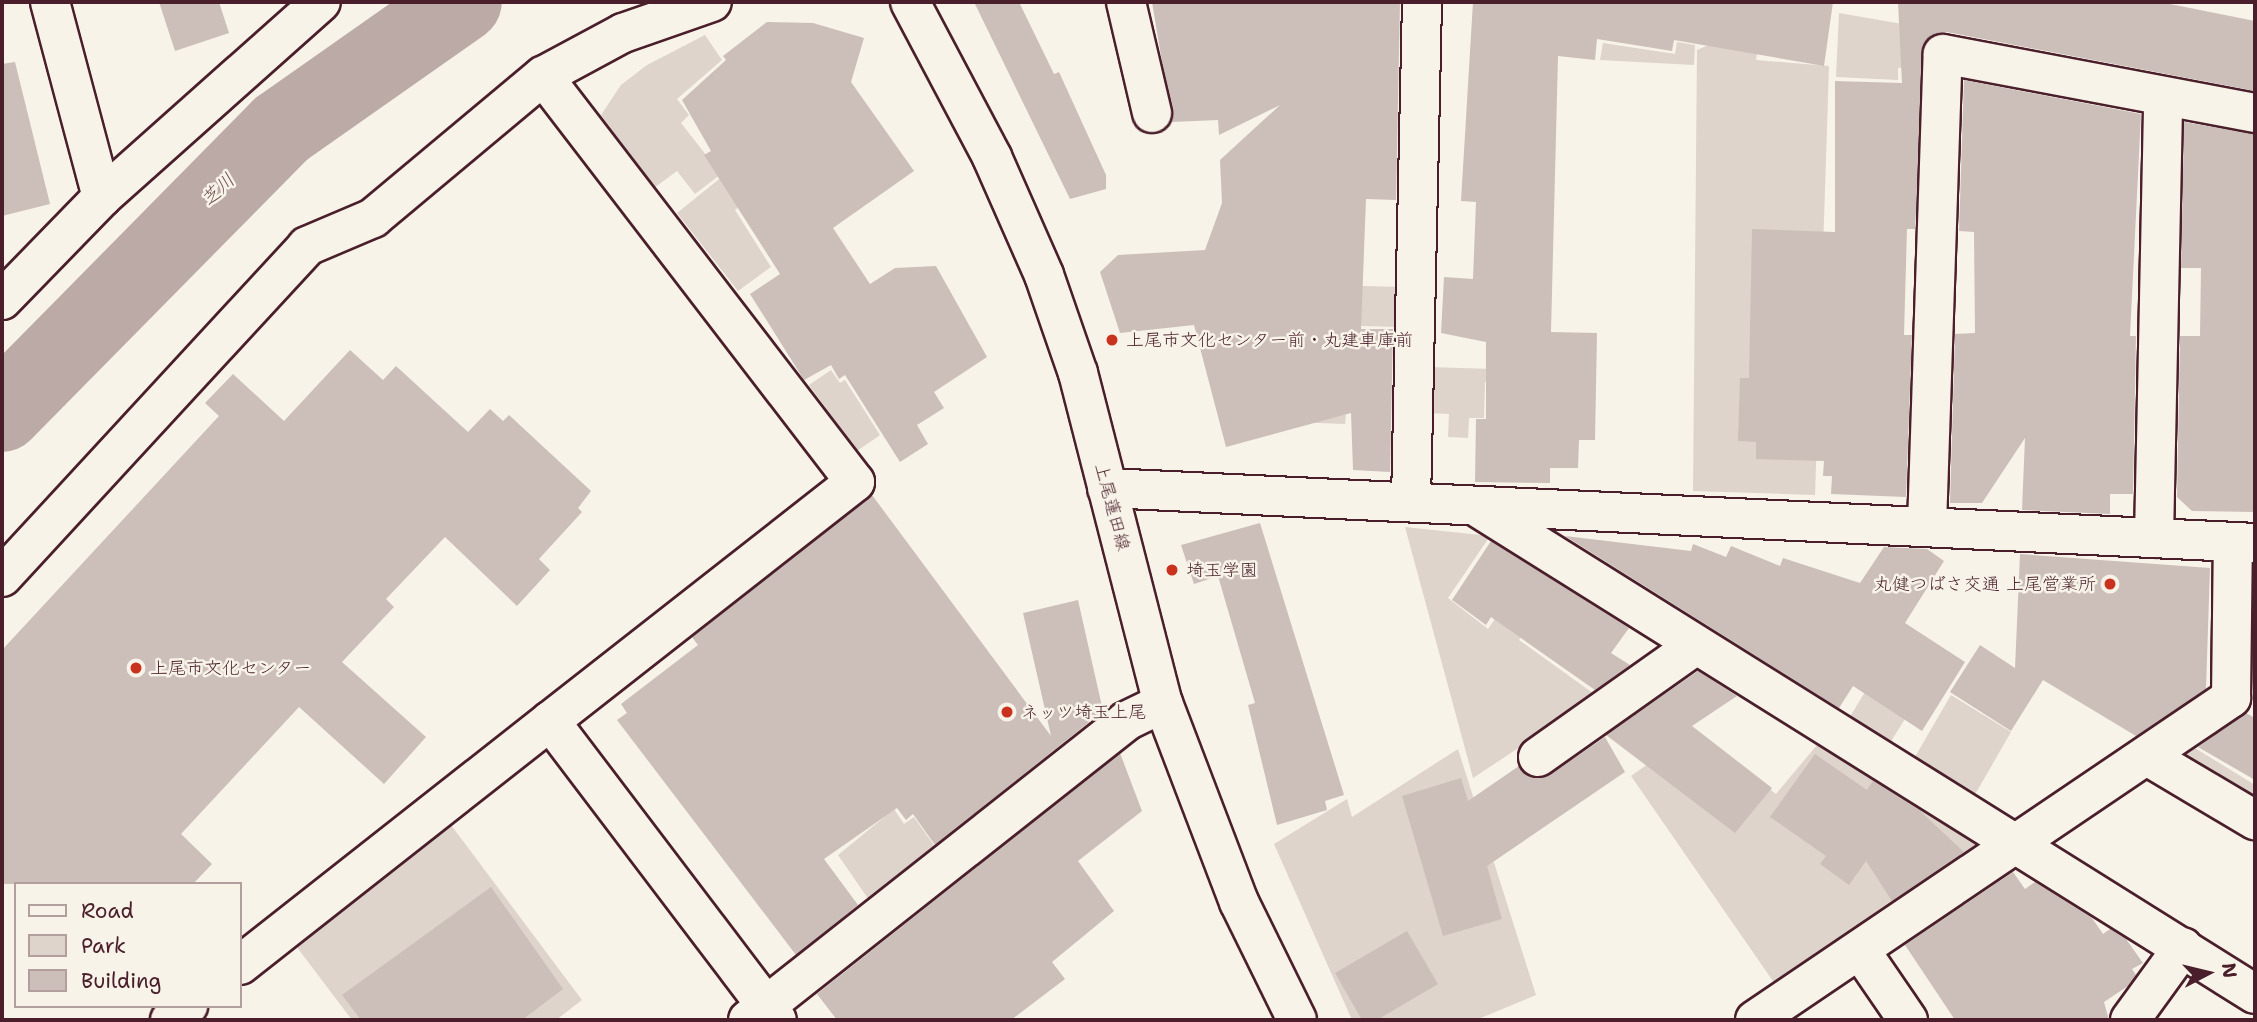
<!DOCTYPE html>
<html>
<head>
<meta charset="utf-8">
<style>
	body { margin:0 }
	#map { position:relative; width:2257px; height:1022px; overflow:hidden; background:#f7f3e8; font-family:"Shantell Sans","Klee One",sans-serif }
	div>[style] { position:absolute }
	.green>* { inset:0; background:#ded4cc }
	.river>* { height:80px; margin:-40px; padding:0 40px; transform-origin:40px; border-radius:40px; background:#bcaaa7 }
	.building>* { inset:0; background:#ccbfb9 }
	.roads { filter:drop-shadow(2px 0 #4a1f2b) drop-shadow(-2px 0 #4a1f2b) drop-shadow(0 2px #4a1f2b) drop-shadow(0 -2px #4a1f2b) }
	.minor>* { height:38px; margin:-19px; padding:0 19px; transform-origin:19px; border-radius:19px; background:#f7f3e8 }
	.major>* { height:38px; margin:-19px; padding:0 19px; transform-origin:19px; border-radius:19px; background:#f7f3e8 }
	.dots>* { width:19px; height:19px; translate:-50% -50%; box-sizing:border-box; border:4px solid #f7f3e8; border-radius:50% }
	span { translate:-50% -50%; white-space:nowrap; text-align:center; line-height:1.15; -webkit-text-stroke:5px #f7f3e8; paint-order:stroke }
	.poi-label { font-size:18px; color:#4a1f2b }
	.left { translate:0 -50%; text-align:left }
	.right { translate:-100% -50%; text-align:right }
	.street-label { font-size:18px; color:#4a1f2b }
	.water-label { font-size:19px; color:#6c4950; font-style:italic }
	.frame { position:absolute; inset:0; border:4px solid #4a1f2b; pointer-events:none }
	.legend { position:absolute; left:14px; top:882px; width:228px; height:126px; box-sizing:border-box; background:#f7f3e8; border:2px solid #b29e9c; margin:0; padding:9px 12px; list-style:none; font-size:21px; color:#4a1f2b }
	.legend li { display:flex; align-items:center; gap:14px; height:35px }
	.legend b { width:35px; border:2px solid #b29e9c }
	.north { position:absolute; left:2173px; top:938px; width:70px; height:70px; -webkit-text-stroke:5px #f7f3e8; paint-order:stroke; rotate:83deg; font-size:19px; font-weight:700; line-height:28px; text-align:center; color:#4a1f2b }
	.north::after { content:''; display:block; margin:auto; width:24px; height:32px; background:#4a1f2b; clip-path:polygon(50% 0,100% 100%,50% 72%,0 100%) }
</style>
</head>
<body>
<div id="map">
	<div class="green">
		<i style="clip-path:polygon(1839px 13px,1914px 26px,1910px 67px,1898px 68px,1898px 80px,1836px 77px)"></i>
		<i style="clip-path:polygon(1762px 22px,1756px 60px,1829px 66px,1815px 495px,1693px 491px,1697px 50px)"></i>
		<i style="clip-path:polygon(705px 35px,722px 60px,677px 99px,689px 115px,681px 123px,721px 174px,695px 194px,677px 171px,654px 188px,601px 115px,621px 85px,647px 65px)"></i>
		<i style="clip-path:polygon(1677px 42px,1695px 45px,1694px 65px,1600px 60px,1603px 43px,1675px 54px)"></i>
		<i style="clip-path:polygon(754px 151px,777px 180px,735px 210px,771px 267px,738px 291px,677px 213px)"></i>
		<i style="clip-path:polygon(1295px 284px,1399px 287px,1398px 327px,1331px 325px,1315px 414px,1346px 415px,1345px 424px,1291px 422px)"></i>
		<i style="clip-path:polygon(1429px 367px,1554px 371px,1553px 384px,1485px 382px,1484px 418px,1469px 418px,1468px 438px,1448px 437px,1449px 414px,1428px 413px)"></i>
		<i style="clip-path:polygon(831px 370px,840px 383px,845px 380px,880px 435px,857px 451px,809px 385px)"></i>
		<i style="clip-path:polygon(1405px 527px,1490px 536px,1448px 598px,1488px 629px,1514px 591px,1538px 609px,1519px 640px,1597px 696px,1473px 778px)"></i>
		<i style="clip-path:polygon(1865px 692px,1905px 719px,1888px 746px,1848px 720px)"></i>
		<i style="clip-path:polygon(1951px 695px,2011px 732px,1973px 798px,1912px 762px)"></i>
		<i style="clip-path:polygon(1694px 731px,1776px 794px,1822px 739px,1983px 836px,1986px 851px,1777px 987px,1631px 776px)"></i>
		<i style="clip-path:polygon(2190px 745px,2255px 785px,2255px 801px,2179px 754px)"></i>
		<i style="clip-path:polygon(1458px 749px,1536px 995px,1476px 1020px,1352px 1020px,1274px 844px,1347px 799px,1352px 817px)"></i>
		<i style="clip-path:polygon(894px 809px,904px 824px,914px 817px,938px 851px,869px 900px,838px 855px)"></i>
		<i style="clip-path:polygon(448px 821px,582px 1000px,556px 1020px,352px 1020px,293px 942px)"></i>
	</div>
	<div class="river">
		<i style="left:2px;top:412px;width:397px;rotate:-45.4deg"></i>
		<i style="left:281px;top:129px;width:221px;rotate:-35.1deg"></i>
	</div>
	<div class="building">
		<i style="clip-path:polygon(159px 2px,219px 2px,229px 33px,175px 51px)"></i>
		<i style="clip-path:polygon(974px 2px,1019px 2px,1054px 74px,1059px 72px,1106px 175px,1106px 189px,1070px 199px)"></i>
		<i style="clip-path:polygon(1152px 2px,1400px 2px,1396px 200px,1366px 199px,1361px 329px,1393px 329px,1390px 472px,1353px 470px,1351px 413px,1226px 447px,1194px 325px,1120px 333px,1100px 272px,1118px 255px,1205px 250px,1222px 203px,1220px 160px,1280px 105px,1219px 135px,1218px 120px,1172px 122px)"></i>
		<i style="clip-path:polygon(1473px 2px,1833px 2px,1824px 66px,1674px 40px,1672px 51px,1597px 39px,1595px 60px,1558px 56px,1551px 332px,1597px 333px,1595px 440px,1579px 440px,1578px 468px,1550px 468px,1550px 483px,1475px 482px,1476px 419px,1486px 419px,1486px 342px,1441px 333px,1444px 277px,1473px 279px,1476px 202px,1461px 201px)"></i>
		<i style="clip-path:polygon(1898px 2px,2160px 2px,2255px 21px,2255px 91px,1947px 32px,1926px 41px,1915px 229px,1907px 229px,1904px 335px,1912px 335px,1906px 497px,1831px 494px,1832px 476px,1823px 476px,1824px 461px,1756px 459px,1756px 442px,1738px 441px,1740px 378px,1749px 378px,1752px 229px,1835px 232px,1835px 81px,1902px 83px)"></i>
		<i style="clip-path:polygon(767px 22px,813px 23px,864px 38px,851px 82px,914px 171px,833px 228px,870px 284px,895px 268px,936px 266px,987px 357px,934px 392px,944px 408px,917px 425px,928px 444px,900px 462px,845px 375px,839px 379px,831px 365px,804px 380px,750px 294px,780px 274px,704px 155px,711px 151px,682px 100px,726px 60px,723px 56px)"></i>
		<i style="clip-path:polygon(15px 62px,50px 204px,2px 216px,2px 64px)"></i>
		<i style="clip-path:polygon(1964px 80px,2141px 114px,2130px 336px,2136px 336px,2133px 494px,2110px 494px,2110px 514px,2022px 510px,2025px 438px,1982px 503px,1950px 503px,1955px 334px,1975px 333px,1974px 232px,1959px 231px)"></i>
		<i style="clip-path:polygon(2184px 122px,2255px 134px,2255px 512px,2192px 511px,2177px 497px,2180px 336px,2200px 336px,2201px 268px,2181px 268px)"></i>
		<i style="clip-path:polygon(350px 350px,383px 380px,396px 366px,468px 432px,490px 409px,503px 421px,509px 415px,591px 491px,578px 508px,582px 512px,539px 559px,550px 570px,517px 606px,445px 537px,386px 599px,394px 607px,342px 662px,426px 737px,384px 784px,299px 707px,181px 834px,212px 864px,193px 884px,2px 884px,2px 650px,219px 416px,205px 403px,233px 374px,284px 421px)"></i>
		<i style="clip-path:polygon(872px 495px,1051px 736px,1023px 613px,1078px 600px,1103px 711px,935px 845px,913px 814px,906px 820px,897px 808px,824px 859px,858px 905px,796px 955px,617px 720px,627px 713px,621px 704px,698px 645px,692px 637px)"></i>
		<i style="clip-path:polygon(1260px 523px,1344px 795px,1325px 801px,1327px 810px,1277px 825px,1248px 705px,1255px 703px,1218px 576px,1194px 584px,1181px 545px)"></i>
		<i style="clip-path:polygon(1565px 536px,1691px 551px,1693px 544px,1726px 557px,1731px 546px,1780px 566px,1783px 558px,1860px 583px,1884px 547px,1927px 549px,1944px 561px,1905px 623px,1965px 662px,1922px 731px,1853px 686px,1839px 708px)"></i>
		<i style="clip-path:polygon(1491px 541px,1629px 628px,1611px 653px,1630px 665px,1595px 690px,1491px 617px,1486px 625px,1452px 600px)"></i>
		<i style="clip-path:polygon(2020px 554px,2210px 568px,2206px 689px,2136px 736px,2043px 680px,2011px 731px,1950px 692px,1980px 645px,2015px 668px)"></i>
		<i style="clip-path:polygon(1698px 671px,1737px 696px,1692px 726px,1772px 788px,1735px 833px,1606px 735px)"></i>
		<i style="clip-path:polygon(2246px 713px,2255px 718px,2255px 780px,2198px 747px)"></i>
		<i style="clip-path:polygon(1605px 737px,1625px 772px,1487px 866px,1502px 919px,1443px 936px,1402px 796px,1461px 778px,1468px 801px,1519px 766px,1530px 777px,1550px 775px)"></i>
		<i style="clip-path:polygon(1120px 753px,1142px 811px,1078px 861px,1114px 911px,1052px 962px,1065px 979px,1011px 1020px,837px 1020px,817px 994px)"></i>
		<i style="clip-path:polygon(1815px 754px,1867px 790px,1873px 781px,1919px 810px,1964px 852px,1892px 901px,1866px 861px,1849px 885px,1820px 864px,1826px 856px,1770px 817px)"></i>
		<i style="clip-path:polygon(2013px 872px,2025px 889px,2035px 882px,2092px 918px,2103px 934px,2110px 929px,2126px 939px,2143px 963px,2132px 969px,2136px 975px,2128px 986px,2104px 1002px,2109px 1020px,1955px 1020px,1905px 945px)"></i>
		<i style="clip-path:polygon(491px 887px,563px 989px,522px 1020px,361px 1020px,342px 995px)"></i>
		<i style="clip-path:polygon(1407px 931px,1438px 984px,1377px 1020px,1362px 1020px,1335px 973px)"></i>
	</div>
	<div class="roads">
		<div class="minor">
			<i style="left:50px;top:2px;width:202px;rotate:75.1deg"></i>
			<i style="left:1126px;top:2px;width:114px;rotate:76.8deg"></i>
			<i style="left:543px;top:76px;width:512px;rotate:52.46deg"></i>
			<i style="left:855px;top:482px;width:387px;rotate:141.9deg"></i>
			<i style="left:2px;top:300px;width:144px;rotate:-45.8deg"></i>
			<i style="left:102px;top:197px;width:293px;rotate:-41.7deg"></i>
			<i style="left:1107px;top:488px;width:1149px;rotate:2.74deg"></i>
			<i style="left:1411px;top:502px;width:500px;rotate:-88.74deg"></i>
			<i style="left:1480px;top:509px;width:914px;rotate:32.04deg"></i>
			<i style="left:1927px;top:526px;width:472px;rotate:-88.1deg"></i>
			<i style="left:1943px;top:54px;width:318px;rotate:10.7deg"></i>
			<i style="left:2154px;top:538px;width:440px;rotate:-88.8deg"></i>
			<i style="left:2px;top:577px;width:450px;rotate:-47.3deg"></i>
			<i style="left:307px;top:246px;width:72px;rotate:-23deg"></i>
			<i style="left:373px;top:218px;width:222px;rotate:-39.9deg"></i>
			<i style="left:543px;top:76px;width:91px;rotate:-28.3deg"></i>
			<i style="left:623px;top:33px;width:94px;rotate:-19.2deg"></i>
			<i style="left:2147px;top:756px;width:126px;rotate:30.7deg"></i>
			<i style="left:1538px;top:757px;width:189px;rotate:-35.3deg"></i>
			<i style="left:1860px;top:950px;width:85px;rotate:55.6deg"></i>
			<i style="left:240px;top:965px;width:395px;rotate:-38.2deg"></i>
			<i style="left:550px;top:721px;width:375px;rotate:52.8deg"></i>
			<i style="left:170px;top:1020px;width:23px;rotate:-38deg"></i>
			<i style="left:748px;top:1020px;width:482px;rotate:-38.3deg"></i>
			<i style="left:1126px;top:721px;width:41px;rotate:-25.9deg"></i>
			<i style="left:1755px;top:1020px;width:575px;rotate:-34.08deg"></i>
			<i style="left:2231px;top:698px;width:156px;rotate:-89.3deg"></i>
			<i style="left:2130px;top:1020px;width:90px;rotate:-54deg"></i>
		</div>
		<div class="major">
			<i style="left:910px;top:2px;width:175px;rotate:62.1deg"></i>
			<i style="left:992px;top:157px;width:129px;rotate:66.2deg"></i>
			<i style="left:1044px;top:275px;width:104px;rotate:70.9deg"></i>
			<i style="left:1078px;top:373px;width:341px;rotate:75.6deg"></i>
			<i style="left:1163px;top:703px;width:213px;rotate:69.1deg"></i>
			<i style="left:1239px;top:902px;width:131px;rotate:63.8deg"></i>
		</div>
	</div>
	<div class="dots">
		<i style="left:1112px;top:340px;background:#c8321e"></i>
		<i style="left:1172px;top:570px;background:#c8321e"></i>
		<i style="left:2110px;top:584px;background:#c8321e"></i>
		<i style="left:136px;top:668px;background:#c8321e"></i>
		<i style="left:1007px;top:712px;background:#c8321e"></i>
	</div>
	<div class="poi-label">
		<span class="left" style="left:1126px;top:340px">上尾市文化センター前・丸建車庫前</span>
		<span class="left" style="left:1186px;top:570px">埼玉学園</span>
		<span class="right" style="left:2096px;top:584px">丸健つばさ交通 上尾営業所</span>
		<span class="left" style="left:150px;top:668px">上尾市文化センター</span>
		<span class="left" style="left:1021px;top:712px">ネッツ埼玉上尾</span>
	</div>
	<div class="street-label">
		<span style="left:1112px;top:507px;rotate:75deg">上尾蓮田線</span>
	</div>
	<div class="water-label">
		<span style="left:218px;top:190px;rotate:-44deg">芝川</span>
	</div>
	<div class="frame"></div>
	<ul class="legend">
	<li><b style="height:9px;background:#f7f3e8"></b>Road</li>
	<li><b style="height:19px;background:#ded4cc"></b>Park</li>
	<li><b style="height:19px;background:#ccbfb9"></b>Building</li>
	</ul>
	<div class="north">N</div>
</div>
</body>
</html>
